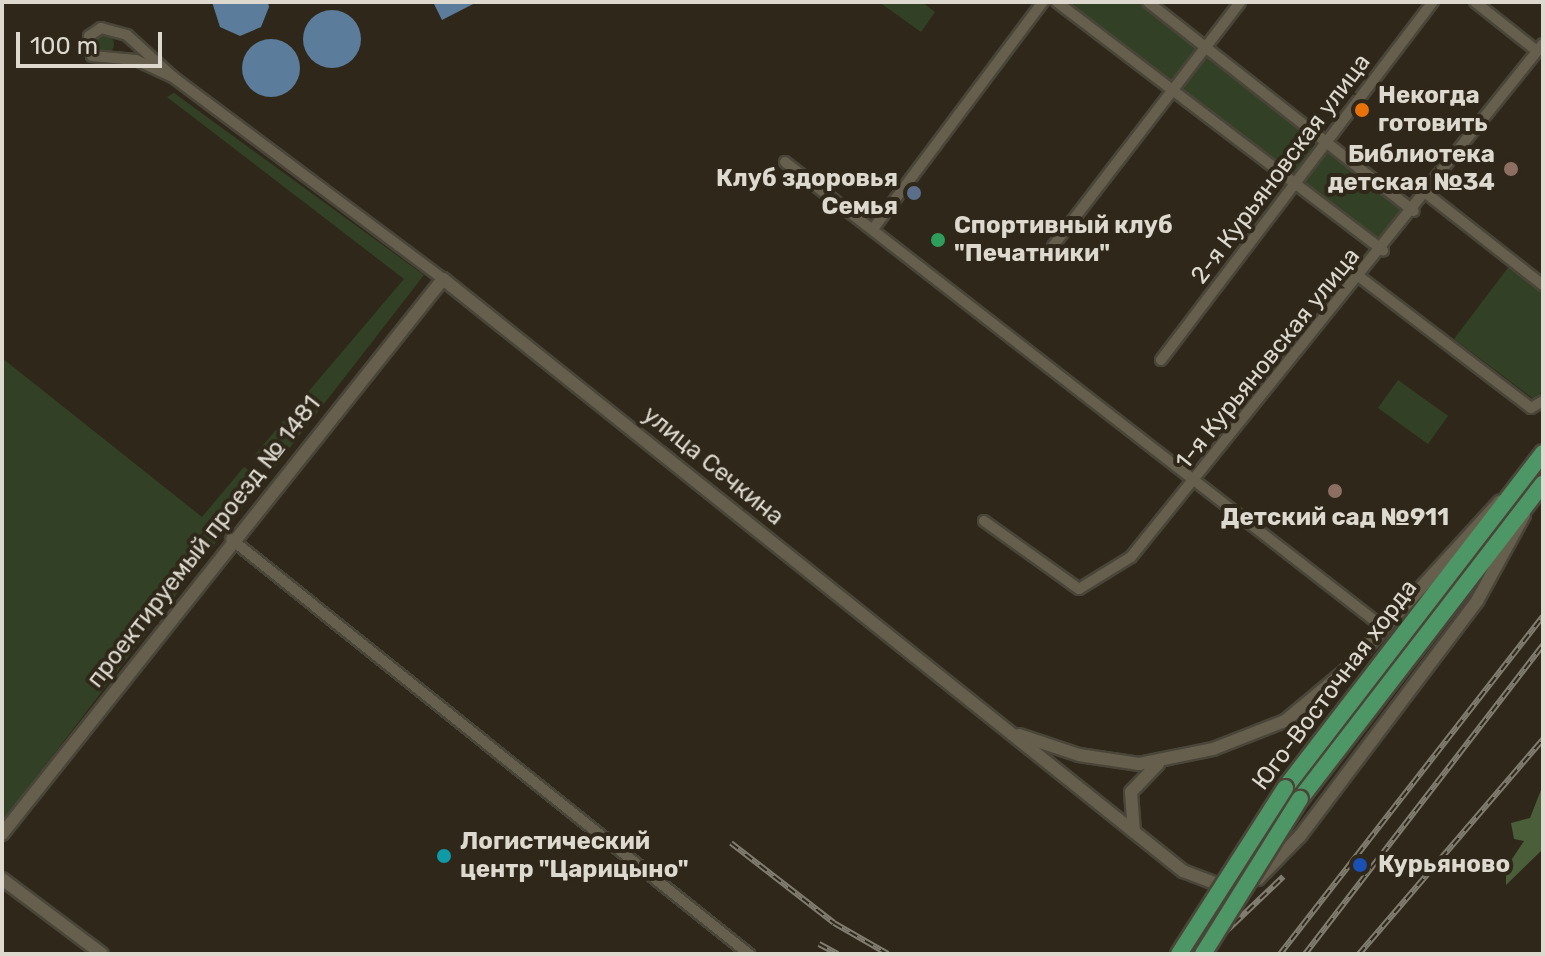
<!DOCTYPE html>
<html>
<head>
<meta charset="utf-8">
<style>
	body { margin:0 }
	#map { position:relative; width:1545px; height:956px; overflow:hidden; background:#2f281a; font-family:Rubik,sans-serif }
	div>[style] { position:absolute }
	.green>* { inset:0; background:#324125 }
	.round { border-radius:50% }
	.forest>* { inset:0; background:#4b5e3a }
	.water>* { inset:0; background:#5b7c9b }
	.roads { filter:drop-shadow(2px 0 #4a4539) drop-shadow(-2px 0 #4a4539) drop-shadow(0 2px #4a4539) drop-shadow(0 -2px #4a4539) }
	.minor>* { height:10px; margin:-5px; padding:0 5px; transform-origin:5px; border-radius:5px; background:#665f4e }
	.tertiary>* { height:12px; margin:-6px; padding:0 6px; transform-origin:6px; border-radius:6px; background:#665f4e }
	.primary>* { height:16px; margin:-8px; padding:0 8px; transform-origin:8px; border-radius:8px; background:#4d9665 }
	.rail>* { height:6px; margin-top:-3px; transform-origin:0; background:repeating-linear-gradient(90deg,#2f281a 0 9px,#817c70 0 18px); box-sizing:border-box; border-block:2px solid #817c70 }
	.bridges { filter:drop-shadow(2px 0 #4a4539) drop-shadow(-2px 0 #4a4539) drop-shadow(0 2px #4a4539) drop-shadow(0 -2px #4a4539) }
	.primary-bridge>* { height:16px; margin:-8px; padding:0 8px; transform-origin:8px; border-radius:8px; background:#4d9665 }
	.dots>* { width:22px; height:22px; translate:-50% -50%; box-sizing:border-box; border:4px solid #2f281a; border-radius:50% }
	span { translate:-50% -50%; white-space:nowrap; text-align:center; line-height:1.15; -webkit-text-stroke:8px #2f281a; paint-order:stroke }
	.poi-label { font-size:24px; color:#ddd9cf; font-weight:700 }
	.left { translate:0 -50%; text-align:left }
	.right { translate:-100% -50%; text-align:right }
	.street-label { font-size:24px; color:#ddd9cf }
	.frame { position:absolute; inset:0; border:4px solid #ddd9cf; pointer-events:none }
	.scale { position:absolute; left:16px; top:32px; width:146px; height:36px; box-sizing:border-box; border:4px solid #ddd9cf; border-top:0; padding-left:10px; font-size:24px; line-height:28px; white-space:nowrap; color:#ddd9cf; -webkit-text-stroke:6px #2f281a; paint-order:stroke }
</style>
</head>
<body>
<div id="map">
	<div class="green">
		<i style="clip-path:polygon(879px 2px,922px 2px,935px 12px,921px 32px)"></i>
		<i style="clip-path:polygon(1065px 2px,1141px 2px,1200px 45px,1171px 84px)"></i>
		<i class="round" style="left:94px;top:34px;width:20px;height:20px"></i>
		<i style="clip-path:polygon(1207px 51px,1316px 139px,1296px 178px,1178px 91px)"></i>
		<i style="clip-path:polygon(174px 93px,424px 275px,271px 472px,253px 457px,404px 279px,167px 97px)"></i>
		<i style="clip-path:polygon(1324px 145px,1409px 213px,1384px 244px,1304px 184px)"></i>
		<i style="clip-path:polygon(1510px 265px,1543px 290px,1543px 390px,1535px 400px,1454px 339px)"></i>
		<i style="clip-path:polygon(2px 358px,202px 517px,244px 467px,263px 481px,2px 822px)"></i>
		<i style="clip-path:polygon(1398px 380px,1448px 416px,1428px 444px,1378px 408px)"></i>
	</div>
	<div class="forest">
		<i style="clip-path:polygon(1543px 785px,1543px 849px,1506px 885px,1506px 868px,1524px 841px,1514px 839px,1511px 823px,1530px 818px)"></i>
	</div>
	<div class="water">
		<i style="clip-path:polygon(212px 2px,268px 2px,269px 7px,261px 27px,240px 36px,220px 27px)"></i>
		<i style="clip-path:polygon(433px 2px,477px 2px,442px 20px)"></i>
		<i class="round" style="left:303px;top:10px;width:58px;height:58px"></i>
		<i class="round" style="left:242px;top:39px;width:58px;height:58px"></i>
	</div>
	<div class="roads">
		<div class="minor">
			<i style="left:1057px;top:2px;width:410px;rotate:37.3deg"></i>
			<i style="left:1148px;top:2px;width:338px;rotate:38.2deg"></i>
			<i style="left:1475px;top:2px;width:79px;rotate:38.3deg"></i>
			<i style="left:173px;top:77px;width:62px;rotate:-137.6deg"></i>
			<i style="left:127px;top:35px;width:27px;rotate:-165deg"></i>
			<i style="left:101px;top:28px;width:14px;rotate:146deg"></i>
			<i style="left:89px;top:36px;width:20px;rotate:81deg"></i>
			<i style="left:92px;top:56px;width:44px;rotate:5.2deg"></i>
			<i style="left:136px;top:60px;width:41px;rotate:24.7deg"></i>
			<i style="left:173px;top:77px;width:337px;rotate:36.8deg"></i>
			<i style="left:785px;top:162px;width:748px;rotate:37.88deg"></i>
			<i style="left:1427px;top:194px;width:147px;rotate:38.1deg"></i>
			<i style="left:873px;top:229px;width:284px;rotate:-53.2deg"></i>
			<i style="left:1053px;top:246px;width:307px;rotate:-52.5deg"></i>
			<i style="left:1361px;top:278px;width:214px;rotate:37.4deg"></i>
			<i style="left:1531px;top:408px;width:14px;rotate:-30deg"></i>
			<i style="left:1161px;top:360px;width:450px;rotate:-52.8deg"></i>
			<i style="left:984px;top:521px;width:117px;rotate:35.6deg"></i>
			<i style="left:1079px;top:589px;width:61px;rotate:-31.6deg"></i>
			<i style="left:1131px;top:557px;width:658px;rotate:-51.23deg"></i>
			<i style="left:231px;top:539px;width:664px;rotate:38.7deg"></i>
		</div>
		<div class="tertiary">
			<i style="left:1019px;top:735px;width:63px;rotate:18.4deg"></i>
			<i style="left:1079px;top:755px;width:61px;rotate:8.5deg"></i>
			<i style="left:1139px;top:764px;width:76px;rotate:-11.5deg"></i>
			<i style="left:1213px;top:749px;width:77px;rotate:-21.3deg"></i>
			<i style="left:1285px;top:721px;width:77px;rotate:-39.7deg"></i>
			<i style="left:1344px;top:672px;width:231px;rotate:-47.6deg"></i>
			<i style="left:1134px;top:832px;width:40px;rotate:-94.3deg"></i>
			<i style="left:1131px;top:792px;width:39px;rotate:-46deg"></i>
			<i style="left:2px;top:834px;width:709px;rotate:-51.53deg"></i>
			<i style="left:443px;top:279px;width:948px;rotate:38.66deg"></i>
			<i style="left:1183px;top:871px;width:45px;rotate:20.9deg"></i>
			<i style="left:1225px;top:887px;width:34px;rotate:-14deg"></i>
			<i style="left:1258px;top:879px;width:60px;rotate:-45.7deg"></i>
			<i style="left:1300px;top:836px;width:294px;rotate:-53deg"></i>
			<i style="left:1477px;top:601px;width:98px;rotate:-61.3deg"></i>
			<i style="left:2px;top:879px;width:125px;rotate:36.9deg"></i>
		</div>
		<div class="primary">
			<i style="left:1285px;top:788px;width:423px;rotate:-52.4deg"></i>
			<i style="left:1300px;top:799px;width:398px;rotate:-52.4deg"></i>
		</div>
	</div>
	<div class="rail">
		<i style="left:731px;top:843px;width:130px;rotate:37.8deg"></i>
		<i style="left:834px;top:923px;width:62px;rotate:29.9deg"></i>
		<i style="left:819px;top:944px;width:21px;rotate:28deg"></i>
		<i style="left:1191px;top:954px;width:35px;rotate:-31deg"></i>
		<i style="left:1221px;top:936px;width:86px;rotate:-43.6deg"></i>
		<i style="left:1280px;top:954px;width:428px;rotate:-52.1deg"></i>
		<i style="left:1305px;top:954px;width:390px;rotate:-52.4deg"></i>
		<i style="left:1359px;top:954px;width:283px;rotate:-49.4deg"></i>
	</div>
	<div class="bridges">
		<div class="primary-bridge">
			<i style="left:1179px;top:954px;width:197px;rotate:-57.4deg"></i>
			<i style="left:1203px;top:954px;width:183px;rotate:-58deg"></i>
		</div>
	</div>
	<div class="dots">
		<i style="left:1362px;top:110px;background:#e8710a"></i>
		<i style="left:1511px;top:169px;background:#8d6e63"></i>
		<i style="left:914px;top:193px;background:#5c6f8a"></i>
		<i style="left:938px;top:240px;background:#2e9e5b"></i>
		<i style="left:1335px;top:491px;background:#8d6e63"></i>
		<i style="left:444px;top:856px;background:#0f9aa8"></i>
		<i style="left:1360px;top:865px;background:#1a4fb4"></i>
	</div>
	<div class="poi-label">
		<span class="left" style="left:1378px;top:110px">Некогда<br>готовить</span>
		<span class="right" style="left:1495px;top:169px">Библиотека<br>детская №34</span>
		<span class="right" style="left:898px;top:193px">Клуб здоровья<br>Семья</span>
		<span class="left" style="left:954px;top:240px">Спортивный клуб<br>"Печатники"</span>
		<span style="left:1335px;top:518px">Детский сад №911</span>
		<span class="left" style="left:460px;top:856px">Логистический<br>центр "Царицыно"</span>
		<span class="left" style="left:1378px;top:865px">Курьяново</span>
	</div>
	<div class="street-label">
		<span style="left:1281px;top:169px;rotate:-53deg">2-я Курьяновская улица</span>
		<span style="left:1268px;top:359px;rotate:-51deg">1-я Курьяновская улица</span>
		<span style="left:713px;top:466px;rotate:39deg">улица Сечкина</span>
		<span style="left:204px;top:542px;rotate:-52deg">проектируемый проезд № 1481</span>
		<span style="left:1335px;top:685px;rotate:-53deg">Юго-Восточная хорда</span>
	</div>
	<div class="frame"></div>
	<div class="scale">100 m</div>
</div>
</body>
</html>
